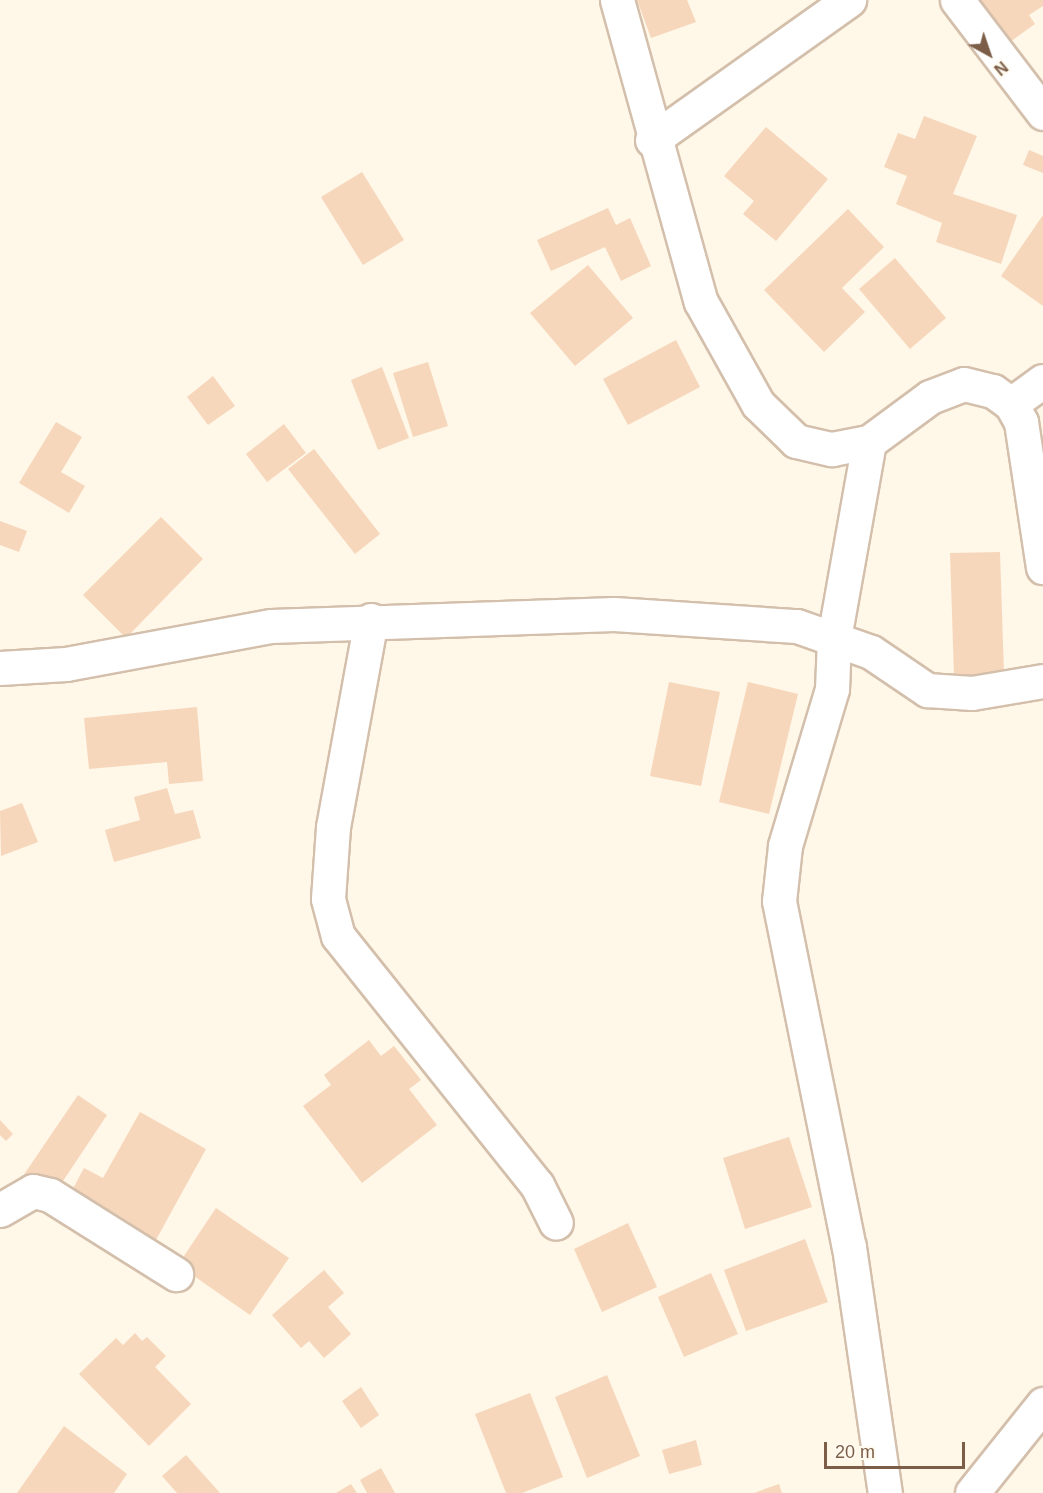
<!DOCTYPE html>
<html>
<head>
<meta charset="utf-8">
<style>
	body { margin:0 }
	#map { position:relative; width:1043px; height:1493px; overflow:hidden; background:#fff7e7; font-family:Helvetica,sans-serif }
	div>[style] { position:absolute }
	.building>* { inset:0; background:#f7d7bc }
	.roads { filter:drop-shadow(2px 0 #d3bfab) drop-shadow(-2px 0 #d3bfab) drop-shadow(0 2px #d3bfab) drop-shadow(0 -2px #d3bfab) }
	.street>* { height:33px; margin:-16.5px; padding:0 16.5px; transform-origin:16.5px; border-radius:16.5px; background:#fff }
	span { translate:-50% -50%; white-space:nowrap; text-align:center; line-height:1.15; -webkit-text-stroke:5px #fffaf0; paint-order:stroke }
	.north { position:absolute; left:959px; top:24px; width:60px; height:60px; -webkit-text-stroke:4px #fffaf0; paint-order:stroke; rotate:140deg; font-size:16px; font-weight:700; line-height:24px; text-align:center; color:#7c5e48 }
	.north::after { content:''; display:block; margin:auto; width:21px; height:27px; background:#7c5e48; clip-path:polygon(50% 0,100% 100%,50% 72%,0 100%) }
	.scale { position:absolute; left:824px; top:1442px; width:141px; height:27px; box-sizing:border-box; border:3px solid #7c5e48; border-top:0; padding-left:8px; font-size:18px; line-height:21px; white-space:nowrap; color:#7c5e48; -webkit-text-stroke:4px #fffaf0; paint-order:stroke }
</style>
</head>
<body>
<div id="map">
	<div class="building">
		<i style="clip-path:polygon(637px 0,687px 0,696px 22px,651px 38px)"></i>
		<i style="clip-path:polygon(967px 0,1043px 0,1043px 6px,1029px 15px,1035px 24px,1000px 49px)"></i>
		<i style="clip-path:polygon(924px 116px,977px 136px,953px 194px,1017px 215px,1001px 264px,936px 242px,942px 223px,896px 204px,907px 176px,884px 167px,898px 133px,915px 139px)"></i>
		<i style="clip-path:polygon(766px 127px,828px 179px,776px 241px,743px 214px,754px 201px,724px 176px)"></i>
		<i style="clip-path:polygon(1029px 150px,1043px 156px,1043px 173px,1023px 165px)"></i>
		<i style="clip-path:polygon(362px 172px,404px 240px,363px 265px,321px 197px)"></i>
		<i style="clip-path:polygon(608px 208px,616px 225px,630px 218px,651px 266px,621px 281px,605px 247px,551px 271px,537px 240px)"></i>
		<i style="clip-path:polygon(848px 209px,884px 247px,842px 288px,865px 312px,824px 352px,764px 290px)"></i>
		<i style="clip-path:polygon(1043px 215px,1043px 306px,1001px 276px)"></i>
		<i style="clip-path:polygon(895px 258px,946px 318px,910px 349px,859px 289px)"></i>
		<i style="clip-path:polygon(588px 265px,633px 318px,575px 366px,530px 313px)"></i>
		<i style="clip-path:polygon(676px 340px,700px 387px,628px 425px,603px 379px)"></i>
		<i style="clip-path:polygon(428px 362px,448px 426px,413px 437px,393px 373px)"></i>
		<i style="clip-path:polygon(382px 367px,409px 438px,378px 450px,351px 380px)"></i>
		<i style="clip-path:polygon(213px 376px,235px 406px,208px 425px,187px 397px)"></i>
		<i style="clip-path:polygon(56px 422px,82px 437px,61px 472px,85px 486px,69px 513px,19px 483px)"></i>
		<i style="clip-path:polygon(284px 424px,306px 453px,267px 482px,246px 454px)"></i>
		<i style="clip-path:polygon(314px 449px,380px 534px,355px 554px,288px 469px)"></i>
		<i style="clip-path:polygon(161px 517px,203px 559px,126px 638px,83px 595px)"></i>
		<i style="clip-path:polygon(0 521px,27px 531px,19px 552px,0 545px)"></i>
		<i style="clip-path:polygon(1000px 552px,1004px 674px,954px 676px,950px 553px)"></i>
		<i style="clip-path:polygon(669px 682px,720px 692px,701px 786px,650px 776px)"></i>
		<i style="clip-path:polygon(748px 682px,798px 694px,769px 814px,719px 802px)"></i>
		<i style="clip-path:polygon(197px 707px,203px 781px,169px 784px,167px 762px,89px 769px,84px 718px)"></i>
		<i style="clip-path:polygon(167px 788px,175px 814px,193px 810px,201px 838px,114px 862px,105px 830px,140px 820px,134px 797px)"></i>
		<i style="clip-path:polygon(22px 803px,38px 842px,1px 856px,0 811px)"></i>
		<i style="clip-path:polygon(369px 1040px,381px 1056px,394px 1046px,421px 1080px,409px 1089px,437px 1125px,362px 1183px,303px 1106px,331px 1085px,324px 1075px)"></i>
		<i style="clip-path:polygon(78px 1095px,107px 1115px,53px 1196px,23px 1176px)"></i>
		<i style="clip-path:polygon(140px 1112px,206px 1149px,152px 1247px,67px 1200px,84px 1168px,103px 1178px)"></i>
		<i style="clip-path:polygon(0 1120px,13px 1134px,6px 1141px,0 1135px)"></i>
		<i style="clip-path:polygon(789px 1137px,812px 1207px,745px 1229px,723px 1158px)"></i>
		<i style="clip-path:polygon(216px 1208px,289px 1258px,250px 1315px,178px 1265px)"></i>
		<i style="clip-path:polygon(628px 1223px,657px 1287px,602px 1312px,574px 1249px)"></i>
		<i style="clip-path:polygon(805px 1239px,828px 1302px,746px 1331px,724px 1270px)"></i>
		<i style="clip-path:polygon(324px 1270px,344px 1293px,328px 1307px,351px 1334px,324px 1358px,309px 1341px,301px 1348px,272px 1315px)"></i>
		<i style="clip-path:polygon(711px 1273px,738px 1334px,684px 1357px,658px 1297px)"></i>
		<i style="clip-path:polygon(135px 1333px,142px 1341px,147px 1337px,166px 1356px,155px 1367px,191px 1404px,149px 1446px,79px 1374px,116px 1338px,123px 1345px)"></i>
		<i style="clip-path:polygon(607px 1375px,640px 1456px,587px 1478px,555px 1397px)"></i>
		<i style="clip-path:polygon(361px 1387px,379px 1415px,361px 1428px,342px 1401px)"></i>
		<i style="clip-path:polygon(530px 1393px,563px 1477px,522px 1493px,506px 1493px,475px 1414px)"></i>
		<i style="clip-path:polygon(64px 1426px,127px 1474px,114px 1493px,17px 1493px)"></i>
		<i style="clip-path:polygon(696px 1440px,702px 1465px,669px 1474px,662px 1450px)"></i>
		<i style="clip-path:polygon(186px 1455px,220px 1493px,177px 1493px,162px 1476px)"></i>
		<i style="clip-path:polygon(381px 1468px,395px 1493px,367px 1493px,360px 1480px)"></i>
		<i style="clip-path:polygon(351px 1484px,357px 1493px,336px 1493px)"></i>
		<i style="clip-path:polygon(779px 1484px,782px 1493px,754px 1493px)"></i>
	</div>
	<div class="roads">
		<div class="street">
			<i style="left:617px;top:0;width:313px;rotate:74.5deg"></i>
			<i style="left:701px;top:302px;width:117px;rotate:60.8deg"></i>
			<i style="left:758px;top:404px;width:53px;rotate:44.2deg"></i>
			<i style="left:796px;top:441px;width:37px;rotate:13deg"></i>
			<i style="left:832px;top:449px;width:38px;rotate:-11deg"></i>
			<i style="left:869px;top:442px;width:76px;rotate:-36.4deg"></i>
			<i style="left:930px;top:397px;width:36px;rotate:-21deg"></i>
			<i style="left:964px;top:384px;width:30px;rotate:14deg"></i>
			<i style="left:993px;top:391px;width:22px;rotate:36deg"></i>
			<i style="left:1011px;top:404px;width:21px;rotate:61deg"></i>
			<i style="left:1021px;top:422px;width:147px;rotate:81.4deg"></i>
			<i style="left:957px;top:0;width:142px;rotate:52.7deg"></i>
			<i style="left:652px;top:140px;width:242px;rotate:-35.4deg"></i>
			<i style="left:1011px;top:404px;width:39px;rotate:-36deg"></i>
			<i style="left:869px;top:442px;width:199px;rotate:100.1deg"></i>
			<i style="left:834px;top:638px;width:51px;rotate:92.2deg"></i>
			<i style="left:832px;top:689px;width:164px;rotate:106.7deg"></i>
			<i style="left:785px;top:846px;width:55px;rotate:96.2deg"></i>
			<i style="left:779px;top:901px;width:353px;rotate:78.6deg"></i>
			<i style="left:849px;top:1247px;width:249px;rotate:81.7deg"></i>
			<i style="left:371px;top:620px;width:210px;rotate:100.4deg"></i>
			<i style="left:333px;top:827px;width:72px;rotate:94deg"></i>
			<i style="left:328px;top:899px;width:38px;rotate:75deg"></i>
			<i style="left:338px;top:936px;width:319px;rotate:51.4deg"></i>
			<i style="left:537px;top:1185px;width:42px;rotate:63.4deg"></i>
			<i style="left:0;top:668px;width:66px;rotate:-3.5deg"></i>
			<i style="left:66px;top:664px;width:208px;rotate:-10.5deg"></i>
			<i style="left:271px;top:626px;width:343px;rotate:-2deg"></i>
			<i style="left:614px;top:614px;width:183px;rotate:3.8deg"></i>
			<i style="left:797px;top:626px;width:78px;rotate:19.4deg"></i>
			<i style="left:871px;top:652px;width:68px;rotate:34.2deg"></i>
			<i style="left:927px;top:690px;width:45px;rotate:3.8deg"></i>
			<i style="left:972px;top:693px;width:72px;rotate:-9.6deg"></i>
			<i style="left:0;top:1210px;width:38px;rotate:-30deg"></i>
			<i style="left:33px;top:1191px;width:17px;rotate:13deg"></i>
			<i style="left:50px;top:1195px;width:149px;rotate:32.1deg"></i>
			<i style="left:972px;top:1493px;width:114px;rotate:-51.4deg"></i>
		</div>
	</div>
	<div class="north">N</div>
	<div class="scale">20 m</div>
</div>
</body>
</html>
